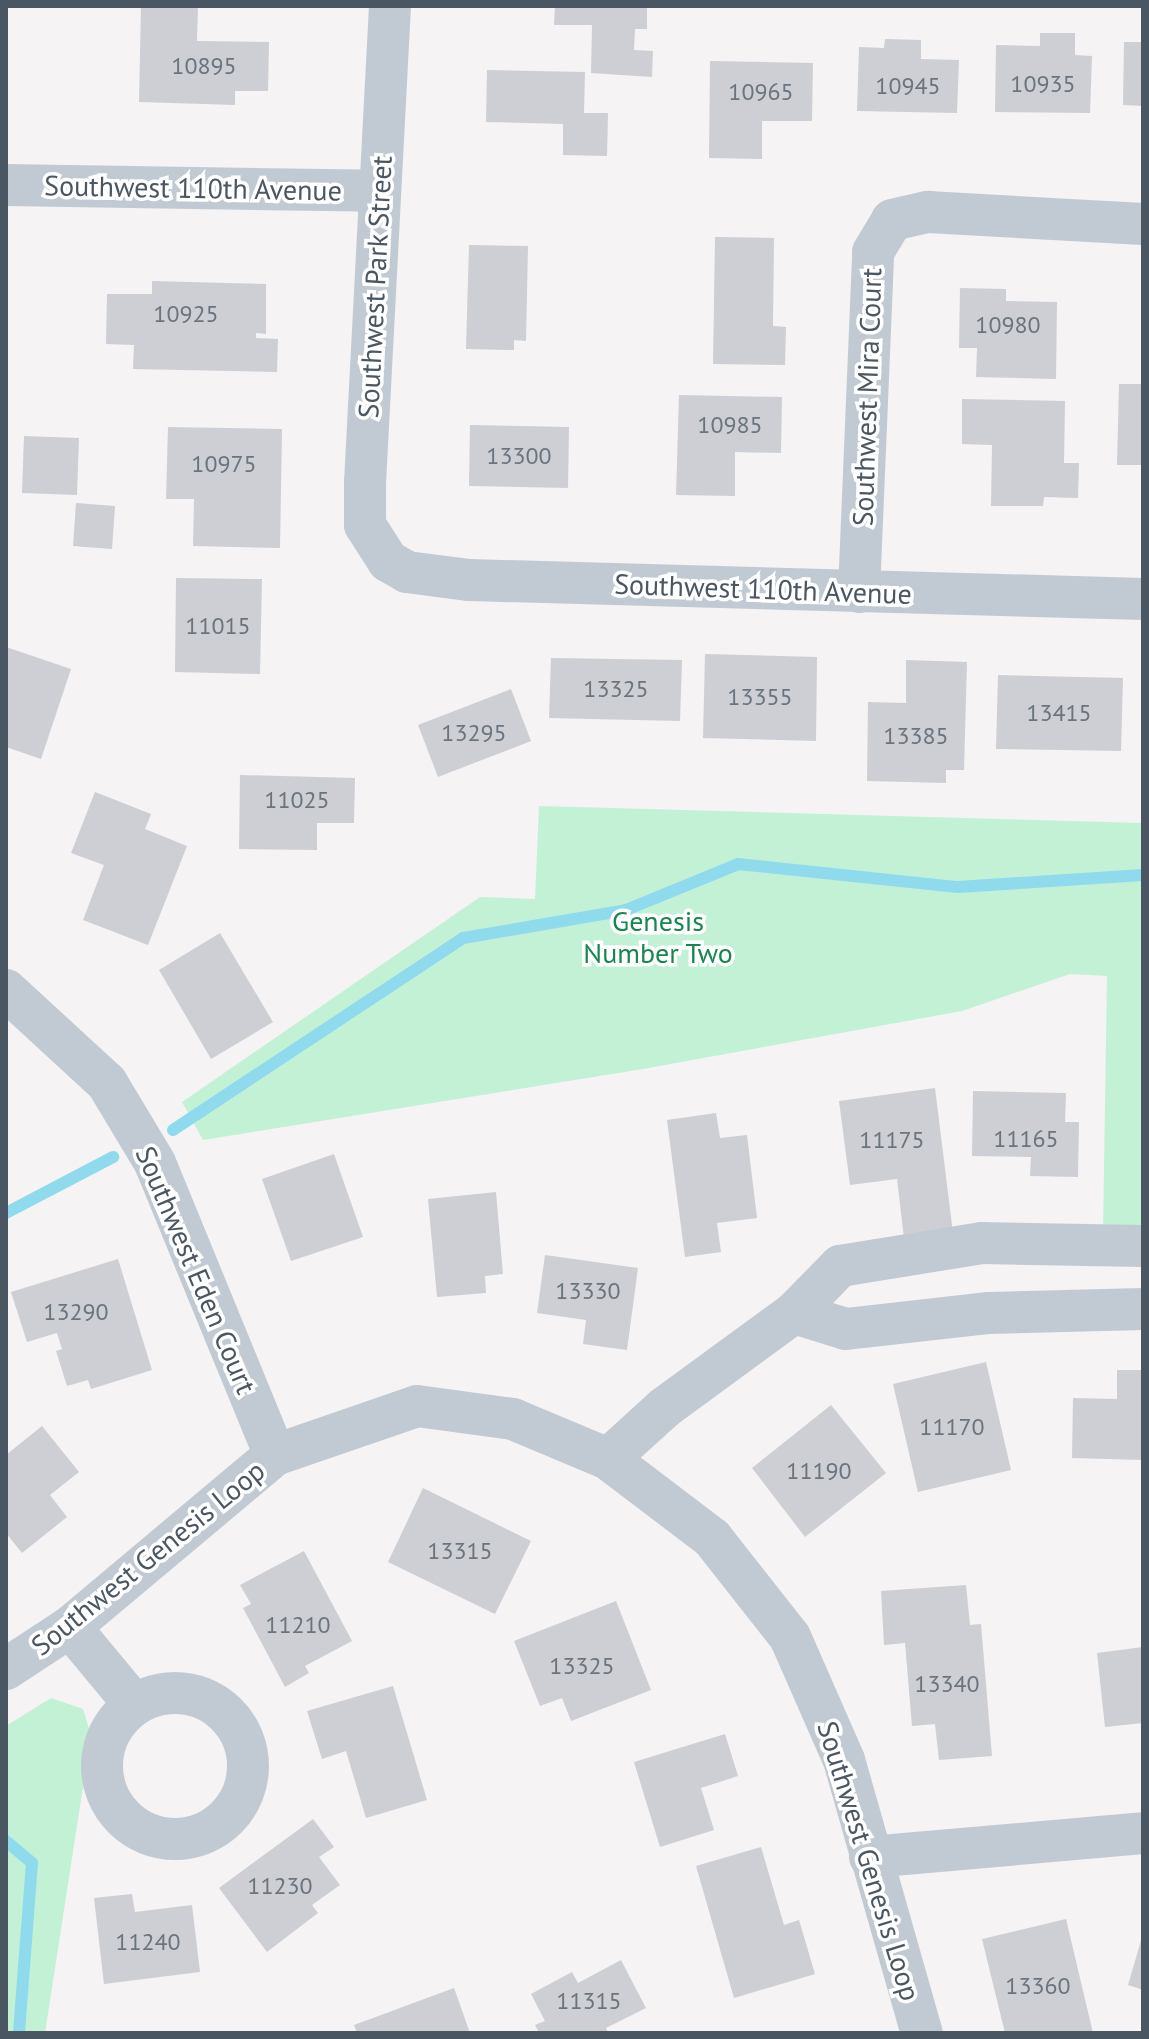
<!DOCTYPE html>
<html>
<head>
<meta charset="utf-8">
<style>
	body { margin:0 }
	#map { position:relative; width:1149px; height:2039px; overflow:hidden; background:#f5f3f3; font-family:"PT Sans",sans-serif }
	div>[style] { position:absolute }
	.green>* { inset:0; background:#c3f1d5 }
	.stream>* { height:12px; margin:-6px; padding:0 6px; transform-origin:6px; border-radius:6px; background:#90daee }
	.building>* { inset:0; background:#cdcfd5 }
	.minor>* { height:42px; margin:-21px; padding:0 21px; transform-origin:21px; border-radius:21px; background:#c1cad2 }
	.minor>.ring { margin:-21px; padding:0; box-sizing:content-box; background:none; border:42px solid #c1cad2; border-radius:50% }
	span { translate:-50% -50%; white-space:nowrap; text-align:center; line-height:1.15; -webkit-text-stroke:7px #fff; paint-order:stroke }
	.number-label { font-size:24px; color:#6b747e }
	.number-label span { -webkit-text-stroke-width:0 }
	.street-label { font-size:28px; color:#4a5661 }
	.park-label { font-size:28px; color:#17864f }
	.frame { position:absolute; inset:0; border:8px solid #4a5661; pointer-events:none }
</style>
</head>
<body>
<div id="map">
	<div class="green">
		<i style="clip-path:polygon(539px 806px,1143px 823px,1141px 1235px,1103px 1233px,1107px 976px,1070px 974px,962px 1011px,643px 1069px,203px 1140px,182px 1102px,480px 897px,535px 899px)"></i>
		<i style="clip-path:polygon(51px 1698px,83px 1709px,91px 1735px,45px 2033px,6px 2033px,6px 1726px)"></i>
	</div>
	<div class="stream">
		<i style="left:173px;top:1130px;width:348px;rotate:-33.5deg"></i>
		<i style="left:463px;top:938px;width:165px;rotate:-9.7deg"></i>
		<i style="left:626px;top:910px;width:121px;rotate:-22.3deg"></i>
		<i style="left:738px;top:864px;width:221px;rotate:6deg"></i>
		<i style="left:958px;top:887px;width:185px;rotate:-3.7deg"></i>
		<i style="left:6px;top:1213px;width:121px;rotate:-27.6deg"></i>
		<i style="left:6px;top:1841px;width:34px;rotate:40deg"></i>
		<i style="left:32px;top:1863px;width:170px;rotate:94.4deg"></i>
	</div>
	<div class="building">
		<i style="clip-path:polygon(141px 6px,198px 6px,197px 41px,269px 42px,268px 91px,235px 91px,235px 105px,139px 102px)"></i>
		<i style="clip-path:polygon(555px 6px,647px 6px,647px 29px,635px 29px,634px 50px,653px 51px,652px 77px,591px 73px,592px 25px,554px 25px)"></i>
		<i style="clip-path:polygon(1040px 33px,1075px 33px,1075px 55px,1092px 56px,1090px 113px,995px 112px,996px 45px,1040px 46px)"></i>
		<i style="clip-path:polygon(885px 39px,921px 40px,921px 59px,959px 60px,957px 113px,857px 111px,859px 47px,884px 48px)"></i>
		<i style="clip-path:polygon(1124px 42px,1143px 42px,1143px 106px,1123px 105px)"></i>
		<i style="clip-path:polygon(710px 61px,813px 63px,812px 121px,762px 121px,762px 159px,709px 158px)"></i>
		<i style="clip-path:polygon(487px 70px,585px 72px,584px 113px,608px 113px,607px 156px,563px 155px,563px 124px,486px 122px)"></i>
		<i style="clip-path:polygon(715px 237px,774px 238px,773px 326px,786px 327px,785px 365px,713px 364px)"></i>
		<i style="clip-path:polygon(469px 245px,528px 246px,526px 341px,514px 340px,514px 350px,466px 349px)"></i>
		<i style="clip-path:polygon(152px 281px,266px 284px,266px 334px,256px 333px,256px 338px,278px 339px,277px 372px,133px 369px,134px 345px,106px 344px,107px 294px,152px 294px)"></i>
		<i style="clip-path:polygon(960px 288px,1006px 289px,1006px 301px,1057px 302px,1056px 379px,976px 377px,977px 348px,959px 348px)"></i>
		<i style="clip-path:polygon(1119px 384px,1143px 384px,1143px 465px,1117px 465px)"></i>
		<i style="clip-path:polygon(679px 395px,782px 397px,781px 453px,735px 452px,735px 496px,676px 495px)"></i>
		<i style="clip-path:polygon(962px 399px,1065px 401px,1064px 463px,1079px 463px,1078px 498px,1044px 497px,1043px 506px,991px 506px,992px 445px,962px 444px)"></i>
		<i style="clip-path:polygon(470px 425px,569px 427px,568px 488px,469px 486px)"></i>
		<i style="clip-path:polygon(168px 427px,282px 429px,280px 548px,193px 546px,194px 499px,166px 499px)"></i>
		<i style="clip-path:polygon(24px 436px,79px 438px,77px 495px,22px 493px)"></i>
		<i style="clip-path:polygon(76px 503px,115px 506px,112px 549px,73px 546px)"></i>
		<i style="clip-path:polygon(176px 578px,262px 579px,260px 674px,175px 672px)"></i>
		<i style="clip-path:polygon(6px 647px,71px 669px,41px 759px,6px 747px)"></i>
		<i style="clip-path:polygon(705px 654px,817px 657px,816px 741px,703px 738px)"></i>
		<i style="clip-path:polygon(551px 658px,682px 660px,680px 721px,549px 718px)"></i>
		<i style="clip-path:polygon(906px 660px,967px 662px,964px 770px,946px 770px,946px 783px,867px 781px,868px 702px,906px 703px)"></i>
		<i style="clip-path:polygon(998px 675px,1123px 678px,1121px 751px,996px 749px)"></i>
		<i style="clip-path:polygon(511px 689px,531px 741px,438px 777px,418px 725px)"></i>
		<i style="clip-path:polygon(240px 775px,355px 778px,354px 823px,317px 823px,317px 850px,239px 849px)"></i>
		<i style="clip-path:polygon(95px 792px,151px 814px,145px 829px,187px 846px,148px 945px,83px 920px,104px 865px,71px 853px)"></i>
		<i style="clip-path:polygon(220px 933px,273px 1022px,211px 1059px,159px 970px)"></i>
		<i style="clip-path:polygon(935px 1088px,953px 1233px,904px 1238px,897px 1179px,850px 1185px,839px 1101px)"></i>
		<i style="clip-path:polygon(973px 1091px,1066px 1093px,1065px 1122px,1079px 1122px,1078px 1177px,1030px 1176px,1031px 1157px,972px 1156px)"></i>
		<i style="clip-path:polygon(716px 1113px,720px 1138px,747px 1135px,757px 1218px,717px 1223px,721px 1252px,685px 1257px,667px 1120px)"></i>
		<i style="clip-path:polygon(334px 1154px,363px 1237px,291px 1261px,262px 1179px)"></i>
		<i style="clip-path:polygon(496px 1192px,503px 1274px,485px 1276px,486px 1293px,437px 1297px,428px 1199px)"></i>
		<i style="clip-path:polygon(545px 1255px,638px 1268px,627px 1350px,583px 1344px,586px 1320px,537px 1313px)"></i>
		<i style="clip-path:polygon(118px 1259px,152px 1370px,91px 1389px,88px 1380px,67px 1386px,56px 1351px,62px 1349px,57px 1333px,27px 1342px,11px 1292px)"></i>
		<i style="clip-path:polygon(986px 1362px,1011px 1470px,918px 1492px,893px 1384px)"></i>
		<i style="clip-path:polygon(1117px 1370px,1143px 1370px,1143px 1460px,1072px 1458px,1073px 1398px,1117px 1399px)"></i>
		<i style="clip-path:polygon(831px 1405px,886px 1473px,805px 1537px,752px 1468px)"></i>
		<i style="clip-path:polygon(42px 1426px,79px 1472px,50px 1495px,67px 1517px,22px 1553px,6px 1533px,6px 1455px)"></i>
		<i style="clip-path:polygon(423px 1488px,531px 1541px,495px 1614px,388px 1562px)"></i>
		<i style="clip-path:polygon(304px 1551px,352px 1641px,305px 1666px,309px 1673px,285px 1687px,243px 1608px,251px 1604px,240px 1585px)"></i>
		<i style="clip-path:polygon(966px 1585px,970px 1625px,981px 1624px,992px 1756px,939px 1760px,935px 1724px,912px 1726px,905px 1643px,884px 1645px,881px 1591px)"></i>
		<i style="clip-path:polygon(616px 1601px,651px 1690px,571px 1721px,562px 1698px,540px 1706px,514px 1641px)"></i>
		<i style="clip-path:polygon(1143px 1647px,1143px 1723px,1105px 1727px,1097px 1653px)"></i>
		<i style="clip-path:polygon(393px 1686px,427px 1800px,366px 1818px,346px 1751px,322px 1759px,307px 1711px)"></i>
		<i style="clip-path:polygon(725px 1734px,738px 1776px,701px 1788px,714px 1830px,660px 1847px,634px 1762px)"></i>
		<i style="clip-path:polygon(313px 1819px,334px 1847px,319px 1857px,340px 1885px,312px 1905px,318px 1913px,267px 1952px,219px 1888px)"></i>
		<i style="clip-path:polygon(761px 1847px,784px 1925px,799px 1920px,815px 1974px,734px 1998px,696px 1866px)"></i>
		<i style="clip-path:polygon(132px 1894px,135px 1912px,192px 1905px,200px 1972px,104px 1984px,94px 1898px)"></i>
		<i style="clip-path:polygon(1066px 1919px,1093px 2033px,1005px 2033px,982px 1939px)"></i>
		<i style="clip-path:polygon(1142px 1937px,1143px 1937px,1143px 1990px,1128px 1985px)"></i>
		<i style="clip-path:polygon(621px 1960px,646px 2008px,606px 2028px,608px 2033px,539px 2033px,535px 2025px,545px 2021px,531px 1994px,572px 1972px,578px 1983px)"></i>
		<i style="clip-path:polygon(454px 1988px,470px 2033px,357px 2033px,354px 2025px)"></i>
	</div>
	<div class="minor">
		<i style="left:390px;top:6px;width:478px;rotate:93deg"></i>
		<i style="left:365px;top:483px;width:42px;rotate:90deg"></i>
		<i style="left:365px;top:525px;width:43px;rotate:57.4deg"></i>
		<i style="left:388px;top:561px;width:22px;rotate:30deg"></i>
		<i style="left:407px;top:572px;width:63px;rotate:7.4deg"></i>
		<i style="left:469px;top:580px;width:674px;rotate:1.61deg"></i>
		<i style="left:6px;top:185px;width:373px;rotate:0.9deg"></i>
		<i style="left:859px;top:592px;width:340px;rotate:-87.6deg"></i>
		<i style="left:873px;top:252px;width:37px;rotate:-59deg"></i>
		<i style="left:892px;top:220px;width:37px;rotate:-13deg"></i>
		<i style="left:928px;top:212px;width:215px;rotate:3.2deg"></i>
		<i style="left:6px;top:990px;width:137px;rotate:42.6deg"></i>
		<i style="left:107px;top:1083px;width:93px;rotate:59deg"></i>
		<i style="left:155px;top:1163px;width:316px;rotate:67.7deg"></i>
		<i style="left:794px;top:1313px;width:54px;rotate:17.1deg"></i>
		<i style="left:846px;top:1329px;width:144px;rotate:-6.4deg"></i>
		<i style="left:989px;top:1313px;width:154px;rotate:-1.5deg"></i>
		<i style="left:608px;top:1459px;width:76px;rotate:-42.3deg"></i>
		<i style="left:664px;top:1408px;width:161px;rotate:-36.2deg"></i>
		<i style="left:794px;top:1313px;width:66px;rotate:-45.6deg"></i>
		<i style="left:840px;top:1266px;width:144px;rotate:-9.2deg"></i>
		<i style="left:982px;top:1243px;width:161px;rotate:1.1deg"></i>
		<i style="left:70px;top:1627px;width:100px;rotate:50.3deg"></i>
		<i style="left:6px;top:1669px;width:77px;rotate:-33.3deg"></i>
		<i style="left:70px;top:1627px;width:268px;rotate:-40deg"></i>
		<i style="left:275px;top:1455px;width:150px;rotate:-19deg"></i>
		<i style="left:417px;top:1406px;width:97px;rotate:7.7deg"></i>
		<i style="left:513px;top:1419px;width:103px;rotate:22.8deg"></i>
		<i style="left:608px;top:1459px;width:131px;rotate:37.2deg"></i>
		<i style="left:712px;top:1538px;width:126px;rotate:51.8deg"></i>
		<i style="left:790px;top:1637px;width:134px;rotate:66.3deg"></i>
		<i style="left:844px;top:1760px;width:284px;rotate:74.1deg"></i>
		<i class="ring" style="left:102px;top:1693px;width:104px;height:104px"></i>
		<i style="left:870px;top:1857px;width:274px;rotate:-5deg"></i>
	</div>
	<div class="number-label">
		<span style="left:204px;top:66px">10895</span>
		<span style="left:1043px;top:84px">10935</span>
		<span style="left:908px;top:86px">10945</span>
		<span style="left:761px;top:92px">10965</span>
		<span style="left:186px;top:314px">10925</span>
		<span style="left:1008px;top:325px">10980</span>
		<span style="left:730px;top:425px">10985</span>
		<span style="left:519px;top:456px">13300</span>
		<span style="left:224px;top:464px">10975</span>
		<span style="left:218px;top:626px">11015</span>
		<span style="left:616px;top:689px">13325</span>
		<span style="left:760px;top:697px">13355</span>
		<span style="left:1059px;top:713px">13415</span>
		<span style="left:474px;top:733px">13295</span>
		<span style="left:916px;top:736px">13385</span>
		<span style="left:297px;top:800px">11025</span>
		<span style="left:1026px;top:1139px">11165</span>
		<span style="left:892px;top:1140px">11175</span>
		<span style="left:588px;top:1291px">13330</span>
		<span style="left:76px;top:1312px">13290</span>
		<span style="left:952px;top:1427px">11170</span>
		<span style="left:819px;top:1471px">11190</span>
		<span style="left:460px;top:1551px">13315</span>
		<span style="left:298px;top:1625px">11210</span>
		<span style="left:582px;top:1666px">13325</span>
		<span style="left:947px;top:1684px">13340</span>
		<span style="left:280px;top:1886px">11230</span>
		<span style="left:148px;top:1942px">11240</span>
		<span style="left:1038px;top:1986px">13360</span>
		<span style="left:589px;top:2001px">11315</span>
	</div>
	<div class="street-label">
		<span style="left:193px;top:188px;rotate:1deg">Southwest 110th Avenue</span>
		<span style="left:375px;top:287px;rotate:-87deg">Southwest Park Street</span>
		<span style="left:867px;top:397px;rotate:-88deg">Southwest Mira Court</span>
		<span style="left:763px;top:589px;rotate:2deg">Southwest 110th Avenue</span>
		<span style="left:196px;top:1270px;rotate:67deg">Southwest Eden Court</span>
		<span style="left:148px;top:1558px;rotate:-39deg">Southwest Genesis Loop</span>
		<span style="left:869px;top:1861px;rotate:73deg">Southwest Genesis Loop</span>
	</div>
	<div class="park-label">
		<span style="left:658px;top:937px">Genesis<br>Number Two</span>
	</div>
	<div class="frame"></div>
</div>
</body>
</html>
